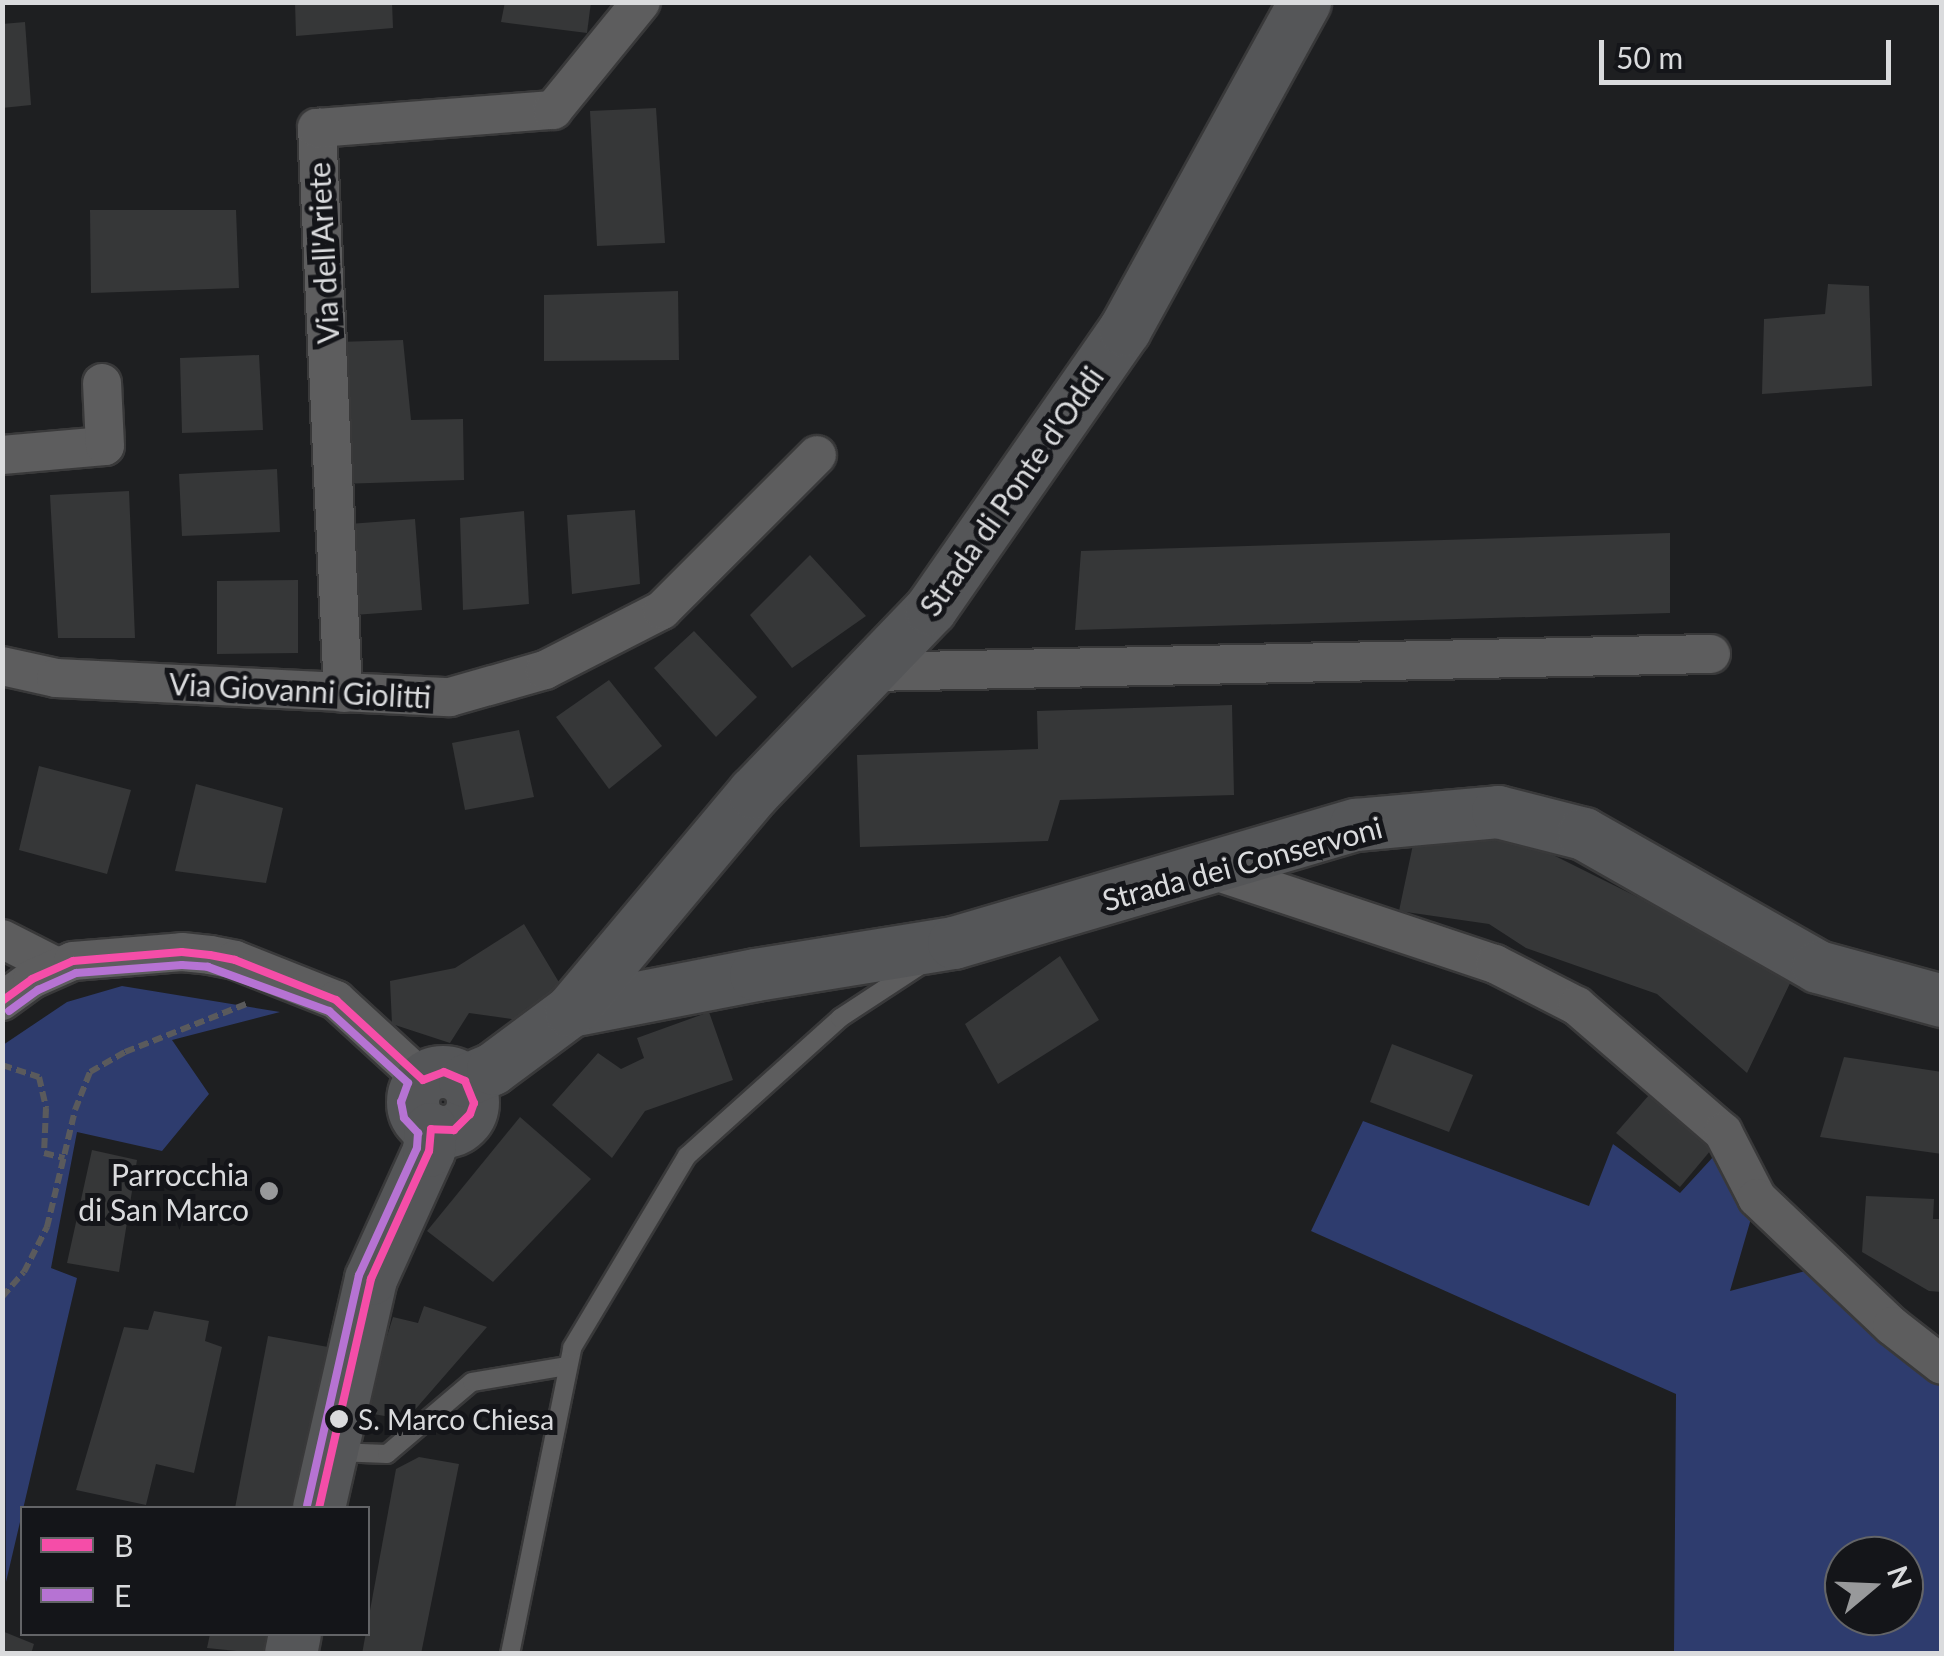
<!DOCTYPE html>
<html>
<head>
<meta charset="utf-8">
<style>
	body { margin:0 }
	#map { position:relative; width:1944px; height:1656px; overflow:hidden; background:#1e1f21; font-family:Lato,sans-serif }
	div>[style] { position:absolute }
	.green>* { inset:0; background:#2e3c6e }
	.building>* { inset:0; background:#363738 }
	.path>* { height:6px; margin-top:-3px; transform-origin:0; background:repeating-linear-gradient(90deg,#5a5a5c 0 10px,transparent 0 15px) }
	.roads { filter:drop-shadow(2px 0 #39393a) drop-shadow(-2px 0 #39393a) drop-shadow(0 2px #39393a) drop-shadow(0 -2px #39393a) }
	.lane>* { height:18px; margin:-9px; padding:0 9px; transform-origin:9px; border-radius:9px; background:#5d5d5e }
	.street>* { height:38px; margin:-19px; padding:0 19px; transform-origin:19px; border-radius:19px; background:#5d5d5e }
	.secondary>* { height:52px; margin:-26px; padding:0 26px; transform-origin:26px; border-radius:26px; background:#555658 }
	.secondary>.ring { margin:-26px; padding:0; box-sizing:content-box; background:none; border:52px solid #555658; border-radius:50% }
	.bus-1>* { height:8px; margin:-4px; padding:0 4px; transform-origin:4px; border-radius:4px; background:#f54da8 }
	.bus-2>* { height:8px; margin:-4px; padding:0 4px; transform-origin:4px; border-radius:4px; background:#b673d3 }
	.dots>* { width:28px; height:28px; translate:-50% -50%; box-sizing:border-box; border:5px solid #141519; border-radius:50% }
	span { translate:-50% -50%; white-space:nowrap; text-align:center; line-height:1.15; -webkit-text-stroke:10px #141519; paint-order:stroke }
	.bus-label { font-size:28px; color:#dadbdd }
	.left { translate:0 -50%; text-align:left }
	.street-label { font-size:30px; color:#dadbdd }
	.poi-label { font-size:30px; color:#dadbdd }
	.right { translate:-100% -50%; text-align:right }
	.frame { position:absolute; inset:0; border:5px solid #dadbdd; pointer-events:none }
	.legend { position:absolute; left:20px; top:1506px; width:350px; height:130px; box-sizing:border-box; background:#141519; border:2px solid #636467; margin:0; padding:12px 18px; list-style:none; font-size:30px; color:#dadbdd }
	.legend li { display:flex; align-items:center; gap:20px; height:50px }
	.legend b { width:50px; border:2px solid #636467 }
	.north { position:absolute; left:1824px; top:1536px; width:100px; height:100px; box-sizing:border-box; background:#141519; border:2px solid #636467; border-radius:50%; rotate:71deg; font-size:28px; font-weight:700; line-height:40px; text-align:center; color:#dadbdd }
	.north::after { content:''; display:block; margin:auto; width:35px; height:45px; background:#98999b; clip-path:polygon(50% 0,100% 100%,50% 72%,0 100%) }
	.scale { position:absolute; left:1599px; top:40px; width:292px; height:45px; box-sizing:border-box; border:5px solid #dadbdd; border-top:0; padding-left:12px; font-size:30px; line-height:35px; white-space:nowrap; color:#dadbdd; -webkit-text-stroke:8px #141519; paint-order:stroke }
</style>
</head>
<body>
<div id="map">
	<div class="green">
		<i style="clip-path:polygon(122px 986px,280px 1012px,172px 1040px,209px 1094px,162px 1151px,77px 1132px,51px 1268px,77px 1278px,6px 1582px,3px 1045px,67px 1002px)"></i>
		<i style="clip-path:polygon(evenodd,1363px 1121px,1589px 1206px,1613px 1144px,1680px 1193px,1714px 1156px,1757px 1198px,1730px 1291px,1828px 1265px,1941px 1365px,1941px 1653px,1674px 1653px,1676px 1394px,1311px 1231px,1363px 1121px,1844px 1556px,1904px 1556px,1904px 1616px,1844px 1616px,1844px 1556px)"></i>
	</div>
	<div class="building">
		<i style="clip-path:polygon(295px 2px,392px 2px,393px 28px,296px 36px)"></i>
		<i style="clip-path:polygon(505px 2px,591px 2px,587px 33px,501px 22px)"></i>
		<i style="clip-path:polygon(25px 22px,31px 105px,2px 108px,2px 24px)"></i>
		<i style="clip-path:polygon(656px 108px,665px 243px,597px 246px,590px 111px)"></i>
		<i style="clip-path:polygon(90px 210px,236px 210px,239px 288px,91px 293px)"></i>
		<i style="clip-path:polygon(1828px 284px,1869px 286px,1872px 386px,1762px 394px,1764px 319px,1825px 314px)"></i>
		<i style="clip-path:polygon(678px 291px,679px 360px,544px 361px,544px 295px)"></i>
		<i style="clip-path:polygon(403px 340px,411px 420px,463px 419px,464px 480px,339px 484px,337px 342px)"></i>
		<i style="clip-path:polygon(259px 355px,263px 430px,182px 433px,180px 358px)"></i>
		<i style="clip-path:polygon(277px 469px,280px 532px,182px 536px,179px 474px)"></i>
		<i style="clip-path:polygon(129px 491px,135px 638px,58px 638px,50px 495px)"></i>
		<i style="clip-path:polygon(635px 510px,640px 584px,572px 594px,567px 515px)"></i>
		<i style="clip-path:polygon(524px 511px,529px 604px,463px 610px,460px 518px)"></i>
		<i style="clip-path:polygon(415px 519px,422px 610px,354px 615px,349px 524px)"></i>
		<i style="clip-path:polygon(1670px 533px,1670px 613px,1075px 630px,1081px 551px)"></i>
		<i style="clip-path:polygon(810px 555px,866px 616px,792px 668px,750px 615px)"></i>
		<i style="clip-path:polygon(298px 580px,298px 653px,217px 654px,217px 581px)"></i>
		<i style="clip-path:polygon(694px 631px,757px 697px,716px 737px,654px 668px)"></i>
		<i style="clip-path:polygon(609px 680px,662px 746px,609px 789px,556px 717px)"></i>
		<i style="clip-path:polygon(1232px 705px,1234px 795px,1060px 800px,1048px 841px,860px 847px,857px 755px,1038px 749px,1037px 711px)"></i>
		<i style="clip-path:polygon(519px 730px,534px 797px,465px 810px,452px 743px)"></i>
		<i style="clip-path:polygon(39px 766px,131px 790px,107px 874px,19px 850px)"></i>
		<i style="clip-path:polygon(196px 784px,283px 808px,266px 883px,175px 871px)"></i>
		<i style="clip-path:polygon(1415px 835px,1513px 835px,1794px 975px,1747px 1073px,1657px 994px,1526px 948px,1489px 924px,1399px 911px)"></i>
		<i style="clip-path:polygon(524px 924px,560px 984px,534px 1022px,469px 1013px,450px 1043px,392px 1024px,390px 981px,455px 968px)"></i>
		<i style="clip-path:polygon(1060px 956px,1099px 1020px,998px 1084px,965px 1024px)"></i>
		<i style="clip-path:polygon(709px 1012px,733px 1080px,645px 1111px,612px 1158px,552px 1105px,598px 1053px,621px 1069px,644px 1058px,637px 1038px)"></i>
		<i style="clip-path:polygon(1392px 1044px,1473px 1075px,1449px 1132px,1370px 1102px)"></i>
		<i style="clip-path:polygon(1844px 1057px,1942px 1072px,1942px 1154px,1820px 1137px)"></i>
		<i style="clip-path:polygon(1656px 1087px,1716px 1144px,1680px 1187px,1616px 1133px)"></i>
		<i style="clip-path:polygon(520px 1117px,591px 1179px,493px 1282px,427px 1231px)"></i>
		<i style="clip-path:polygon(92px 1150px,137px 1160px,119px 1272px,67px 1263px)"></i>
		<i style="clip-path:polygon(1866px 1196px,1934px 1199px,1933px 1219px,1942px 1219px,1942px 1292px,1929px 1291px,1862px 1252px)"></i>
		<i style="clip-path:polygon(424px 1306px,487px 1327px,406px 1420px,363px 1412px,393px 1317px,418px 1323px)"></i>
		<i style="clip-path:polygon(154px 1311px,209px 1321px,205px 1341px,222px 1347px,194px 1473px,156px 1464px,146px 1505px,76px 1490px,124px 1327px,148px 1330px)"></i>
		<i style="clip-path:polygon(268px 1336px,328px 1347px,293px 1508px,235px 1508px)"></i>
		<i style="clip-path:polygon(419px 1457px,459px 1464px,421px 1654px,362px 1654px,396px 1469px)"></i>
		<i style="clip-path:polygon(2px 1631px,34px 1644px,31px 1654px,2px 1654px)"></i>
		<i style="clip-path:polygon(210px 1634px,270px 1634px,266px 1654px,207px 1648px)"></i>
	</div>
	<div class="path">
		<i style="left:2px;top:1065px;width:39px;rotate:18deg"></i>
		<i style="left:39px;top:1077px;width:32px;rotate:77deg"></i>
		<i style="left:46px;top:1108px;width:45px;rotate:92.5deg"></i>
		<i style="left:44px;top:1153px;width:21px;rotate:14deg"></i>
		<i style="left:2px;top:1297px;width:33px;rotate:-49deg"></i>
		<i style="left:24px;top:1272px;width:51px;rotate:-62.9deg"></i>
		<i style="left:47px;top:1227px;width:120px;rotate:-76.5deg"></i>
		<i style="left:75px;top:1110px;width:41px;rotate:-68.5deg"></i>
		<i style="left:90px;top:1072px;width:40px;rotate:-29.7deg"></i>
		<i style="left:125px;top:1052px;width:130px;rotate:-21.6deg"></i>
	</div>
	<div class="roads">
		<div class="lane">
			<i style="left:336px;top:1452px;width:51px;rotate:2.2deg"></i>
			<i style="left:387px;top:1454px;width:111px;rotate:-40.3deg"></i>
			<i style="left:472px;top:1382px;width:97px;rotate:-9.5deg"></i>
			<i style="left:510px;top:1654px;width:312px;rotate:-78.5deg"></i>
			<i style="left:572px;top:1348px;width:224px;rotate:-59.1deg"></i>
			<i style="left:687px;top:1156px;width:206px;rotate:-42deg"></i>
			<i style="left:840px;top:1018px;width:93px;rotate:-33.2deg"></i>
		</div>
		<div class="street">
			<i style="left:2px;top:455px;width:103px;rotate:-5deg"></i>
			<i style="left:105px;top:446px;width:63px;rotate:-92.7deg"></i>
			<i style="left:2px;top:666px;width:55px;rotate:12.5deg"></i>
			<i style="left:56px;top:678px;width:394px;rotate:2.8deg"></i>
			<i style="left:450px;top:697px;width:99px;rotate:-15.9deg"></i>
			<i style="left:545px;top:670px;width:131px;rotate:-27.1deg"></i>
			<i style="left:662px;top:610px;width:219px;rotate:-45deg"></i>
			<i style="left:871px;top:672px;width:840px;rotate:-1.23deg"></i>
			<i style="left:343px;top:693px;width:566px;rotate:-92.63deg"></i>
			<i style="left:317px;top:128px;width:237px;rotate:-4.4deg"></i>
			<i style="left:553px;top:110px;width:139px;rotate:-50.8deg"></i>
			<i style="left:1206px;top:868px;width:305px;rotate:18.4deg"></i>
			<i style="left:1495px;top:964px;width:92px;rotate:27.1deg"></i>
			<i style="left:1577px;top:1006px;width:193px;rotate:40.8deg"></i>
			<i style="left:1723px;top:1132px;width:74px;rotate:62.7deg"></i>
			<i style="left:1757px;top:1198px;width:186px;rotate:43.5deg"></i>
			<i style="left:1892px;top:1326px;width:63px;rotate:38deg"></i>
			<i style="left:2px;top:939px;width:59px;rotate:27deg"></i>
			<i style="left:2px;top:1001px;width:37px;rotate:-36deg"></i>
			<i style="left:32px;top:979px;width:45px;rotate:-23.7deg"></i>
			<i style="left:73px;top:961px;width:109px;rotate:-4.7deg"></i>
			<i style="left:182px;top:952px;width:28px;rotate:6deg"></i>
			<i style="left:210px;top:955px;width:25px;rotate:11deg"></i>
			<i style="left:235px;top:960px;width:109px;rotate:21.6deg"></i>
			<i style="left:336px;top:1000px;width:118px;rotate:42.6deg"></i>
		</div>
		<div class="secondary">
			<i style="left:571px;top:1011px;width:188px;rotate:-11deg"></i>
			<i style="left:756px;top:975px;width:201px;rotate:-9.2deg"></i>
			<i style="left:954px;top:943px;width:419px;rotate:-16.4deg"></i>
			<i style="left:1356px;top:825px;width:143px;rotate:-5.2deg"></i>
			<i style="left:1498px;top:812px;width:89px;rotate:14.3deg"></i>
			<i style="left:1584px;top:834px;width:269px;rotate:29.6deg"></i>
			<i style="left:1818px;top:967px;width:129px;rotate:15.3deg"></i>
			<i class="ring" style="left:413px;top:1072px;width:8px;height:8px"></i>
			<i style="left:465px;top:1081px;width:30px;rotate:-23deg"></i>
			<i style="left:493px;top:1069px;width:97px;rotate:-36.6deg"></i>
			<i style="left:571px;top:1011px;width:285px;rotate:-50deg"></i>
			<i style="left:754px;top:793px;width:255px;rotate:-46.1deg"></i>
			<i style="left:931px;top:609px;width:340px;rotate:-55.2deg"></i>
			<i style="left:1125px;top:330px;width:374px;rotate:-61.2deg"></i>
			<i style="left:319px;top:1508px;width:235px;rotate:-77.2deg"></i>
			<i style="left:371px;top:1279px;width:141px;rotate:-65.6deg"></i>
			<i style="left:429px;top:1151px;width:22px;rotate:-85deg"></i>
			<i style="left:291px;top:1654px;width:20px;rotate:-79deg"></i>
		</div>
	</div>
	<div class="bus-1">
		<i style="left:2px;top:1001px;width:37px;rotate:-36deg"></i>
		<i style="left:32px;top:979px;width:45px;rotate:-23.7deg"></i>
		<i style="left:73px;top:961px;width:109px;rotate:-4.7deg"></i>
		<i style="left:182px;top:952px;width:28px;rotate:6deg"></i>
		<i style="left:210px;top:955px;width:25px;rotate:11deg"></i>
		<i style="left:235px;top:960px;width:109px;rotate:21.6deg"></i>
		<i style="left:336px;top:1000px;width:118px;rotate:42.6deg"></i>
		<i style="left:423px;top:1080px;width:22px;rotate:-21deg"></i>
		<i style="left:444px;top:1072px;width:23px;rotate:23deg"></i>
		<i style="left:465px;top:1081px;width:24px;rotate:68deg"></i>
		<i style="left:474px;top:1103px;width:12px;rotate:110deg"></i>
		<i style="left:470px;top:1114px;width:23px;rotate:135deg"></i>
		<i style="left:454px;top:1130px;width:23px;rotate:-178deg"></i>
		<i style="left:431px;top:1129px;width:22px;rotate:95deg"></i>
		<i style="left:429px;top:1151px;width:141px;rotate:114.4deg"></i>
		<i style="left:371px;top:1279px;width:235px;rotate:102.8deg"></i>
	</div>
	<div class="bus-2">
		<i style="left:9px;top:1011px;width:36px;rotate:-36deg"></i>
		<i style="left:38px;top:990px;width:42px;rotate:-24.1deg"></i>
		<i style="left:76px;top:973px;width:106px;rotate:-4.3deg"></i>
		<i style="left:182px;top:965px;width:26px;rotate:4deg"></i>
		<i style="left:208px;top:967px;width:129px;rotate:20deg"></i>
		<i style="left:329px;top:1011px;width:107px;rotate:42.3deg"></i>
		<i style="left:408px;top:1083px;width:20px;rotate:110deg"></i>
		<i style="left:401px;top:1102px;width:16px;rotate:79deg"></i>
		<i style="left:404px;top:1118px;width:21px;rotate:47deg"></i>
		<i style="left:418px;top:1133px;width:15px;rotate:94deg"></i>
		<i style="left:417px;top:1148px;width:140px;rotate:114.5deg"></i>
		<i style="left:359px;top:1275px;width:236px;rotate:102.7deg"></i>
	</div>
	<div class="dots">
		<i style="left:269px;top:1191px;background:#98999b"></i>
		<i style="left:339px;top:1419px;background:#dadbdd"></i>
	</div>
	<div class="bus-label">
		<span class="left" style="left:358px;top:1419px">S. Marco Chiesa</span>
	</div>
	<div class="street-label">
		<span style="left:323px;top:253px;rotate:-93deg">Via dell'Ariete</span>
		<span style="left:1011px;top:491px;rotate:-55deg">Strada di Ponte d'Oddi</span>
		<span style="left:300px;top:690px;rotate:3deg">Via Giovanni Giolitti</span>
		<span style="left:1242px;top:863px;rotate:-15deg">Strada dei Conservoni</span>
	</div>
	<div class="poi-label">
		<span class="right" style="left:249px;top:1191px">Parrocchia<br>di San Marco</span>
	</div>
	<div class="frame"></div>
	<ul class="legend">
	<li><b style="height:12px;background:#f54da8"></b>B</li>
	<li><b style="height:12px;background:#b673d3"></b>E</li>
	</ul>
	<div class="north">N</div>
	<div class="scale">50 m</div>
</div>
</body>
</html>
